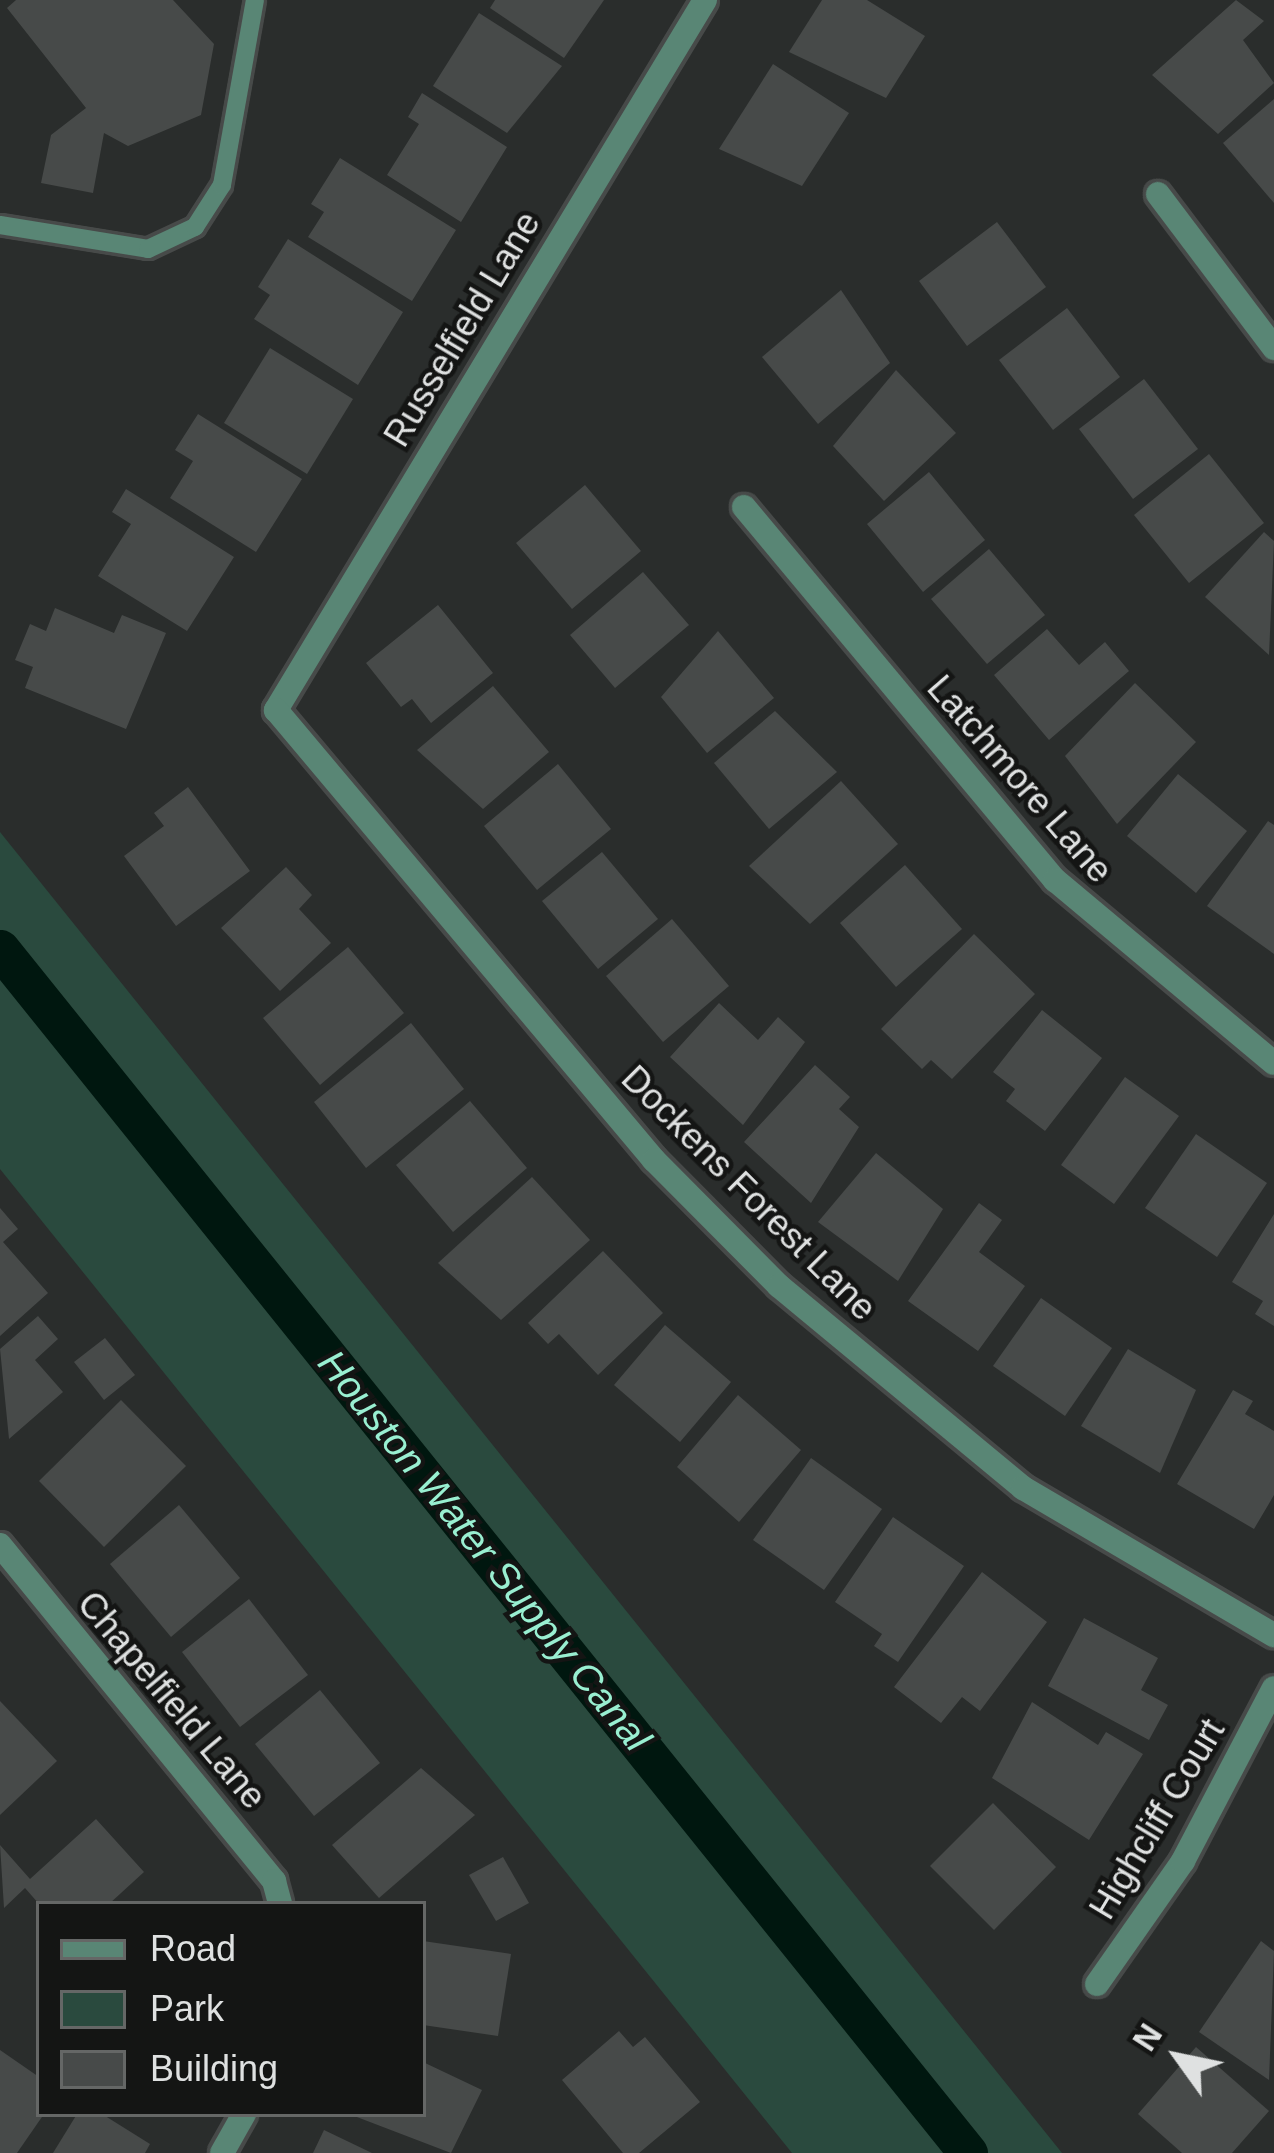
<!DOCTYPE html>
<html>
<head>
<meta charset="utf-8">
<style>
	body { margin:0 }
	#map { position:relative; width:1274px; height:2153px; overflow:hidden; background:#2a2d2c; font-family:Arial,sans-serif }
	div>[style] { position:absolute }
	.green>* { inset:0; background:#2a4a3e }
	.canal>* { height:39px; margin:-19.5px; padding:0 19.5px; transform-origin:19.5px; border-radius:19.5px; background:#00170f }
	.building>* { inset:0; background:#474a49 }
	.roads { filter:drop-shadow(3px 0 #474a49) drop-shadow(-3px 0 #474a49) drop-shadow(0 3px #474a49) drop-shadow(0 -3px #474a49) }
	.service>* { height:18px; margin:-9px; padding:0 9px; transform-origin:9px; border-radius:9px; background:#598675 }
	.minor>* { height:24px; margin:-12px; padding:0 12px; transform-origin:12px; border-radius:12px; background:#598675 }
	span { translate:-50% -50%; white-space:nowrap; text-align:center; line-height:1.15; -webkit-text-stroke:9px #141514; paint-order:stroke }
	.street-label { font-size:36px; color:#dfe1e1 }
	.water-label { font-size:39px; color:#99efd1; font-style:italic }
	.legend { position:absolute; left:36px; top:1901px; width:390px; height:216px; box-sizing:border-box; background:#141514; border:3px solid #656766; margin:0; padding:15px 21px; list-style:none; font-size:36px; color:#dfe1e1 }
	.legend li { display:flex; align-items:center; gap:24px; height:60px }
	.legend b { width:60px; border:3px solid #656766 }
	.north { position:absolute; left:1118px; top:1997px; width:120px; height:120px; -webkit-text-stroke:9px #141514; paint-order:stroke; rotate:303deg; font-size:33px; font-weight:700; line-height:48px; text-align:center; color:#dfe1e1 }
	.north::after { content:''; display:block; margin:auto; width:42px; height:54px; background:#dfe1e1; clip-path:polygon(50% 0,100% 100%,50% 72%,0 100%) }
</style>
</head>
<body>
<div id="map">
	<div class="green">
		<i style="clip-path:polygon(0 832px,1062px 2153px,792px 2153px,0 1169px)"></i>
	</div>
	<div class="canal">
		<i style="left:0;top:949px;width:1545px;rotate:51.2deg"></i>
	</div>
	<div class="building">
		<i style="clip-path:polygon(16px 0,173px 0,214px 44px,201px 115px,128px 146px,104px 133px,93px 193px,41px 183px,51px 135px,86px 108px,7px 8px)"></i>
		<i style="clip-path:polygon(495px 0,604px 0,564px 58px,490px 8px)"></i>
		<i style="clip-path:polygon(822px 0,867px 0,925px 36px,886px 98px,789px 52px)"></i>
		<i style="clip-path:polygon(1236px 0,1264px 21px,1243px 40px,1274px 83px,1218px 134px,1152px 75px)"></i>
		<i style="clip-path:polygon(479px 13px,562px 66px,507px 133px,433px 86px)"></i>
		<i style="clip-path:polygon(773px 64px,849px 113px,802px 186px,719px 149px)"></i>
		<i style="clip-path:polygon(422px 93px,507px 147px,461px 222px,387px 175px,419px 124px,408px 117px)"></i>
		<i style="clip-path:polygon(1274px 99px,1274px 203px,1223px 143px)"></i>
		<i style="clip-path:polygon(340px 158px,456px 230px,412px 301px,308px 237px,324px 212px,311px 204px)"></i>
		<i style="clip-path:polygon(997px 222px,1046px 287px,967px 346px,919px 281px)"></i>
		<i style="clip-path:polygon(288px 239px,403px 312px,358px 385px,254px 319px,270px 295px,258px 287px)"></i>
		<i style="clip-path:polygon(841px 290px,890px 363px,818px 424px,762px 357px)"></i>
		<i style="clip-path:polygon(1067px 308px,1120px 377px,1053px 430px,999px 360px)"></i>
		<i style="clip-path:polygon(270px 348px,353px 399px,307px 474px,224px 423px)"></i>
		<i style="clip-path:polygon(896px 370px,956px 433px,884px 501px,833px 446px)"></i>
		<i style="clip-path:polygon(1144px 379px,1198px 449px,1133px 499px,1079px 429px)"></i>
		<i style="clip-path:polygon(198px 414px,302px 479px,256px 552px,170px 498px,193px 461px,175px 450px)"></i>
		<i style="clip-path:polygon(1209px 454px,1264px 523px,1189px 583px,1134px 515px)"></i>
		<i style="clip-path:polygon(929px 472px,985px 540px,923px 592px,867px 524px)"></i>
		<i style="clip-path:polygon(585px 485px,641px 551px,572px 609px,516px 543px)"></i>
		<i style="clip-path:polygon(126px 489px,234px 557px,187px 631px,98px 576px,131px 524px,112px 512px)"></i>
		<i style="clip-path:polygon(1264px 532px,1274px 541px,1269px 655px,1205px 597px)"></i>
		<i style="clip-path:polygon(989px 549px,1045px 615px,987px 664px,931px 599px)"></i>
		<i style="clip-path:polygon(643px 572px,689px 625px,615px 688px,570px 635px)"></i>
		<i style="clip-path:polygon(438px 605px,493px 673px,431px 723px,412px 699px,401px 707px,366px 663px)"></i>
		<i style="clip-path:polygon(55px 608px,114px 633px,122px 615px,166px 633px,126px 729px,25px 688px,33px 667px,15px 660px,30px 624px,46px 631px)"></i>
		<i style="clip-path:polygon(1047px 629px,1079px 665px,1105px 642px,1129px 671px,1049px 740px,994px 675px)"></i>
		<i style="clip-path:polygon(718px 631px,774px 698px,707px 753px,661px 697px)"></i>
		<i style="clip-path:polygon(1135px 683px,1196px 742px,1117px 824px,1065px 756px)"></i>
		<i style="clip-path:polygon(493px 686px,549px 752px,483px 809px,417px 750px)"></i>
		<i style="clip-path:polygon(775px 711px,837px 772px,769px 829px,714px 763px)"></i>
		<i style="clip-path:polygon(558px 764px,611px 829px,537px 890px,484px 826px)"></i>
		<i style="clip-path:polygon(1178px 774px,1247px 831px,1196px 893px,1127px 836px)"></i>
		<i style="clip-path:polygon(841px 781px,898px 844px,810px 924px,749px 866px)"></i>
		<i style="clip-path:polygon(188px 787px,250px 871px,176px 926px,124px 856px,164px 826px,154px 813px)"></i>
		<i style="clip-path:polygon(1268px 821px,1274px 825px,1274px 954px,1207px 906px)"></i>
		<i style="clip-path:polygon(602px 852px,658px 919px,598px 969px,542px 901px)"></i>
		<i style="clip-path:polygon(905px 865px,962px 929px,896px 987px,840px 923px)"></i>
		<i style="clip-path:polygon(286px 867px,312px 895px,299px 909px,331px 943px,280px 991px,221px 928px)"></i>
		<i style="clip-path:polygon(672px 919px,729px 986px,663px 1042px,606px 976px)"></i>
		<i style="clip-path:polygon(974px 934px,1035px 994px,952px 1079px,931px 1060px,922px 1069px,881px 1029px)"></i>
		<i style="clip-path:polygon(348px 947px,404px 1013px,320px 1085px,263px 1018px)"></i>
		<i style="clip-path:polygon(719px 1003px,758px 1040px,778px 1017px,805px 1042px,743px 1125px,670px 1057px)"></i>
		<i style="clip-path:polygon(1042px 1010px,1102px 1058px,1045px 1131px,1006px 1101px,1015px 1089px,993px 1072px)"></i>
		<i style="clip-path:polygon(411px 1023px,464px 1089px,366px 1168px,314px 1102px)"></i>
		<i style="clip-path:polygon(815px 1065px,850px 1097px,839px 1109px,859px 1127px,811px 1203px,744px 1142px)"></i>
		<i style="clip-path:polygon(1125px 1077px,1179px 1116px,1114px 1204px,1061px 1165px)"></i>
		<i style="clip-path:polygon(470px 1101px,527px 1168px,453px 1232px,396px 1165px)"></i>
		<i style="clip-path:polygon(1196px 1134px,1267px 1183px,1217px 1257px,1145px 1208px)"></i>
		<i style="clip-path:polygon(876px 1153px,943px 1209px,898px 1281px,818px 1222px)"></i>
		<i style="clip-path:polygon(532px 1177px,590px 1240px,501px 1320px,438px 1263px)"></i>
		<i style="clip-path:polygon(979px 1203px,1002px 1220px,979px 1252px,1025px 1286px,978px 1351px,908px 1301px)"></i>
		<i style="clip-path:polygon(0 1208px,18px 1229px,3px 1242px,48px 1293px,0 1336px)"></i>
		<i style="clip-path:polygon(1274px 1214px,1274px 1326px,1255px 1314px,1263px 1301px,1232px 1282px)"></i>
		<i style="clip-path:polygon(603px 1251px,663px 1313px,598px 1375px,559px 1334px,548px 1344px,528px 1323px)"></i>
		<i style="clip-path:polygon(1041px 1298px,1112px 1348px,1065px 1416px,993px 1366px)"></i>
		<i style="clip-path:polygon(38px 1316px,58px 1339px,35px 1360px,63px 1392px,9px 1439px,0 1349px)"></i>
		<i style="clip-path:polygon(665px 1325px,731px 1382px,680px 1442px,614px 1385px)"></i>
		<i style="clip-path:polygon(105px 1338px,135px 1375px,104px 1400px,74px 1362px)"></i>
		<i style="clip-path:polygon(1128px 1349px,1196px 1390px,1160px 1473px,1081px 1426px)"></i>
		<i style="clip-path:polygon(1233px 1390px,1253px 1401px,1245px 1414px,1274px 1431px,1274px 1495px,1254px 1529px,1177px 1484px)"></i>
		<i style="clip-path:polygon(738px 1395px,801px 1450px,739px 1522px,677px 1467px)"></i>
		<i style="clip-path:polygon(121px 1400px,186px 1466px,104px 1547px,39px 1481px)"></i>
		<i style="clip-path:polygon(811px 1458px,882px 1509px,824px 1590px,753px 1540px)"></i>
		<i style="clip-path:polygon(179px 1505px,240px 1578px,171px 1637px,110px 1564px)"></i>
		<i style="clip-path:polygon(893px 1517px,964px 1566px,898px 1662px,874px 1646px,882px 1634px,835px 1602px)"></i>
		<i style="clip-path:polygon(982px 1572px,1047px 1622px,980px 1711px,962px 1697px,941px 1723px,894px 1687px)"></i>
		<i style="clip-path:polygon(249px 1599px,308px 1675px,240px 1727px,182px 1652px)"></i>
		<i style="clip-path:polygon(1084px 1618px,1158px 1658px,1141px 1690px,1168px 1705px,1149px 1740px,1048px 1686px)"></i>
		<i style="clip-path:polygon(320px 1690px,380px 1763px,314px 1816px,255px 1744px)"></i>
		<i style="clip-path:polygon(0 1701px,57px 1761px,0 1815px)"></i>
		<i style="clip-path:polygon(1032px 1702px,1098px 1745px,1106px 1732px,1143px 1754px,1089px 1840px,992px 1778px)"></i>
		<i style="clip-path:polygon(421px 1768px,475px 1815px,379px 1898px,332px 1845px)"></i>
		<i style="clip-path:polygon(993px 1803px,1056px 1867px,994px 1930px,930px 1866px)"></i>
		<i style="clip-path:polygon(96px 1819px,144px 1872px,109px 1904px,39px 1904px,25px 1888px,4px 1908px,0 1845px,30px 1879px)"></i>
		<i style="clip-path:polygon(503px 1857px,529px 1903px,496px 1921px,469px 1875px)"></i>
		<i style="clip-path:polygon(423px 1941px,511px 1954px,498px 2036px,423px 2025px)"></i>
		<i style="clip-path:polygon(1261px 1941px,1274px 1951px,1269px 2080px,1199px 2032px)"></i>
		<i style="clip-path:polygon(619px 2031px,633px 2047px,645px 2037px,700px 2102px,639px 2153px,623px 2153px,562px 2080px)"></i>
		<i style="clip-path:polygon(1196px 2047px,1269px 2111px,1232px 2153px,1182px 2153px,1138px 2114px)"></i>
		<i style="clip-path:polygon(0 2050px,39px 2077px,44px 2114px,17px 2153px,0 2153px)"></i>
		<i style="clip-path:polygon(423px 2062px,482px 2090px,451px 2153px,349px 2114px,423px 2114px)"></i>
		<i style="clip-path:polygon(77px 2114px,102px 2114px,150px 2144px,145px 2153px,53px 2153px)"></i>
		<i style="clip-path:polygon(324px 2130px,372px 2153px,313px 2153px)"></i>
	</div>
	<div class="roads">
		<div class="service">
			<i style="left:0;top:225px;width:150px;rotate:9.2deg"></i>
			<i style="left:148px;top:249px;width:52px;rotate:-25.1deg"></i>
			<i style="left:195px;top:227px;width:50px;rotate:-57.3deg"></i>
			<i style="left:222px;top:185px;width:188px;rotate:-79.9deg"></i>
		</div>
		<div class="minor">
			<i style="left:705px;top:0;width:830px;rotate:121.14deg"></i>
			<i style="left:276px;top:710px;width:588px;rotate:49.97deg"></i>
			<i style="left:654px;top:1160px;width:177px;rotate:45.2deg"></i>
			<i style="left:779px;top:1286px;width:317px;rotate:39.6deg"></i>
			<i style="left:1023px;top:1488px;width:291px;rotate:30.4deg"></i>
			<i style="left:1158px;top:194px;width:193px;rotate:53deg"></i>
			<i style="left:744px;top:507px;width:486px;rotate:50.2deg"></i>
			<i style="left:1055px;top:880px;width:285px;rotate:39.9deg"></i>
			<i style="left:0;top:1545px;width:434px;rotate:50.8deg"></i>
			<i style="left:274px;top:1881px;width:24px;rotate:75deg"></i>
			<i style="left:1097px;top:1984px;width:150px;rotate:-55deg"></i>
			<i style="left:1183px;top:1861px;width:195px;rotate:-62.3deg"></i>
			<i style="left:222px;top:2153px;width:45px;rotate:-60.6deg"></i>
		</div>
	</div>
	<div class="street-label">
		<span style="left:462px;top:329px;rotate:-59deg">Russelfield Lane</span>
		<span style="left:1020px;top:779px;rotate:49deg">Latchmore Lane</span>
		<span style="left:749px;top:1193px;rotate:45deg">Dockens Forest Lane</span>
		<span style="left:172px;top:1700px;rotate:50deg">Chapelfield Lane</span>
		<span style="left:1157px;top:1819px;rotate:-59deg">Highcliff Court</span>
	</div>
	<div class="water-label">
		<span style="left:484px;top:1551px;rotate:51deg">Houston Water Supply Canal</span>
	</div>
	<ul class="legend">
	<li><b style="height:15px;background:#598675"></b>Road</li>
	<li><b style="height:33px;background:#2a4a3e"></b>Park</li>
	<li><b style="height:33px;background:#474a49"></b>Building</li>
	</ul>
	<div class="north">N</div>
</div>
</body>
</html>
